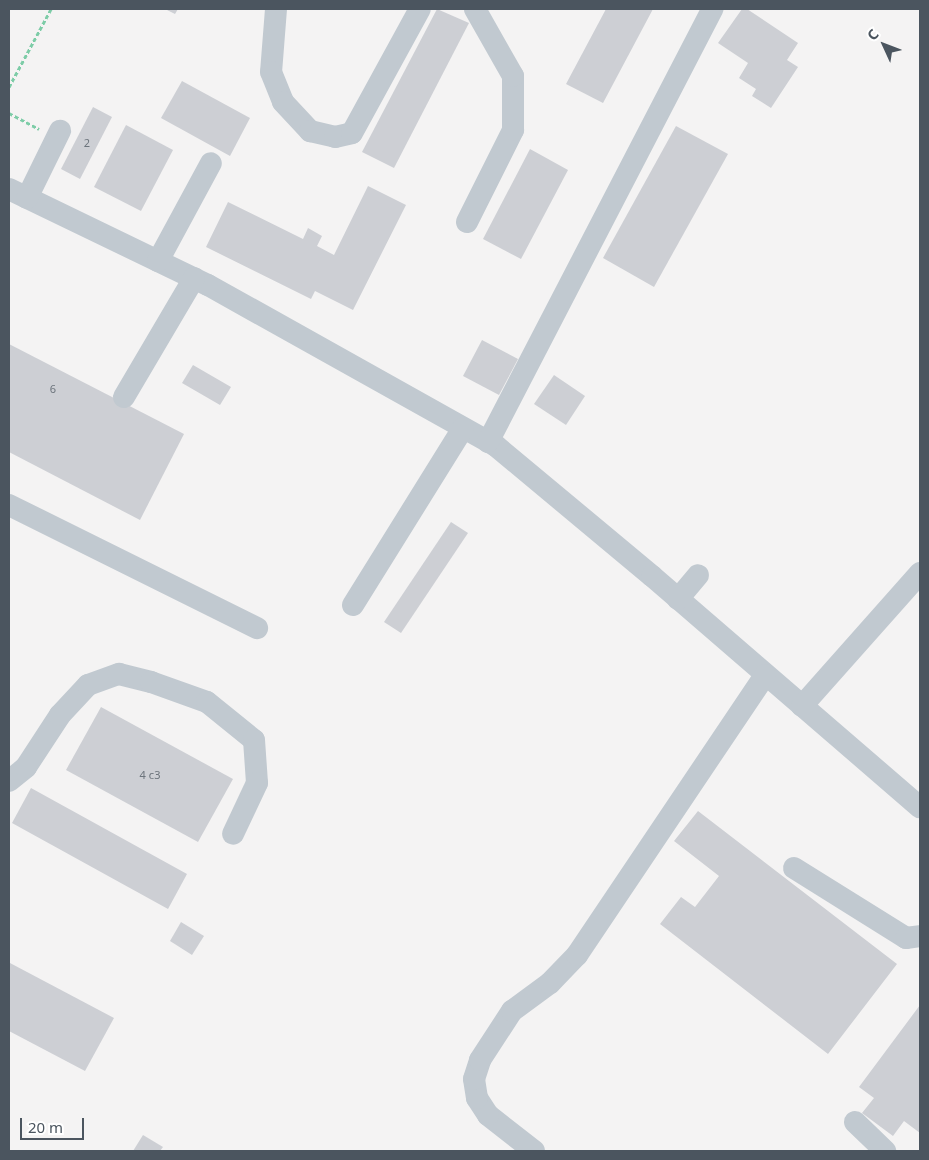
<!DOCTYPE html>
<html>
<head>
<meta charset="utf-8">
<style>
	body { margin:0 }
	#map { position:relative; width:929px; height:1160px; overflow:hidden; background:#f4f3f3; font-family:"Noto Sans",sans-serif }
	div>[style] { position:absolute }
	.building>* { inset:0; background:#cdcfd4 }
	.path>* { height:3px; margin-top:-1.5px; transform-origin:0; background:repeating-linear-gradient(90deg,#7dcca7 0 4px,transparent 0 6.5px) }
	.minor>* { height:22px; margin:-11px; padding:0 11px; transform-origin:11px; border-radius:11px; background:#c1c9d0 }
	span { translate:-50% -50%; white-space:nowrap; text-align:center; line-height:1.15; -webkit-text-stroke:5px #fff; paint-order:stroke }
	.number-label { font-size:11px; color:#6c747c }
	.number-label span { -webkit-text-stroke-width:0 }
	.frame { position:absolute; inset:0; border:10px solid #4b555f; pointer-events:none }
	.north { position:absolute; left:859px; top:20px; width:50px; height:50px; -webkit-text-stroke:4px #fff; paint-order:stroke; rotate:313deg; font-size:14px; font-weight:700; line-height:20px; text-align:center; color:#4b555f }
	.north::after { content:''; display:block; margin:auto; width:18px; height:22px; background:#4b555f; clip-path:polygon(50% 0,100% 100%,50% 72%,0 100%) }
	.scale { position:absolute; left:20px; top:1118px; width:64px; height:22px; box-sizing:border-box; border:2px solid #4b555f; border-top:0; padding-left:6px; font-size:15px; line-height:18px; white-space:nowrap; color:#4b555f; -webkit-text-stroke:4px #fff; paint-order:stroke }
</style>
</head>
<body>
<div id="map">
	<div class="building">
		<i style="clip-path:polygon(165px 9px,178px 9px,175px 14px)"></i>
		<i style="clip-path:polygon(437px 9px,469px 23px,394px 168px,362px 152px)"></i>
		<i style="clip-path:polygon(606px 9px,653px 9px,603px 103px,566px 84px)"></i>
		<i style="clip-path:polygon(742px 9px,747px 9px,798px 43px,787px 60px,798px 67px,771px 108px,752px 96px,756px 89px,739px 78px,748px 63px,718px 43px)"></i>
		<i style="clip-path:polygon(182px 81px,250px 118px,230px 156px,161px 118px)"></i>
		<i style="clip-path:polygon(93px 107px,112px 117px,80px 179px,61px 169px)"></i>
		<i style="clip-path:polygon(126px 125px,173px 150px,141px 211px,94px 187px)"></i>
		<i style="clip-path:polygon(676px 126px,728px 154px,654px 287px,603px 258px)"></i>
		<i style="clip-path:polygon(530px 149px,568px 170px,521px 259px,483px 239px)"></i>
		<i style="clip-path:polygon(368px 186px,406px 205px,353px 310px,315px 291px,311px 299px,206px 247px,228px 202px,303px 239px,308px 228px,322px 236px,317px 246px,334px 255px)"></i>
		<i style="clip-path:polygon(482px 340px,518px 359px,499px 395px,463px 376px)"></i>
		<i style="clip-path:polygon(9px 344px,184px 434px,140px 520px,9px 452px)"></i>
		<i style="clip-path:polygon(193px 365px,231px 387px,220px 405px,182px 383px)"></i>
		<i style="clip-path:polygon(554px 375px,585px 396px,566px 425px,534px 404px)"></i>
		<i style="clip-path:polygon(451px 522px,468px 533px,401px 633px,384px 622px)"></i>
		<i style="clip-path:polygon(101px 707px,233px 779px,198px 842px,66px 770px)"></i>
		<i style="clip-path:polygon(31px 788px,187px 874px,168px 909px,12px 823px)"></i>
		<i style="clip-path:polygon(698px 811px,897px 964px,828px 1054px,660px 924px,681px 897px,695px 907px,719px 876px,674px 841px)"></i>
		<i style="clip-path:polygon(181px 922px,204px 936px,192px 955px,170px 941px)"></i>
		<i style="clip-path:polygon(10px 963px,114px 1018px,85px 1071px,9px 1031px)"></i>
		<i style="clip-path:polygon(920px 1005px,920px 1133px,904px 1121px,893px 1136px,862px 1113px,874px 1098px,859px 1087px)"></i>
		<i style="clip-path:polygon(143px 1135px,163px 1147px,160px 1151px,133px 1151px)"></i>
	</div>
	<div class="path">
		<i style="left:9px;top:87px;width:89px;rotate:-61.7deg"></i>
		<i style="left:9px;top:113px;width:34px;rotate:28deg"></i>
	</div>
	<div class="minor">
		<i style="left:276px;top:9px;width:63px;rotate:94.5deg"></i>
		<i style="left:271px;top:72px;width:32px;rotate:68deg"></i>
		<i style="left:283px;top:102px;width:40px;rotate:47deg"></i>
		<i style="left:310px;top:131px;width:26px;rotate:13deg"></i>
		<i style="left:335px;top:137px;width:17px;rotate:-13deg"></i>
		<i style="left:352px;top:133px;width:141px;rotate:-61.3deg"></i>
		<i style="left:9px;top:189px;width:221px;rotate:25.8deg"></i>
		<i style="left:208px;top:285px;width:330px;rotate:29.2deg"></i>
		<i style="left:496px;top:446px;width:203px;rotate:39.8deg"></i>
		<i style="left:652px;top:576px;width:354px;rotate:40.8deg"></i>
		<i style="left:27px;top:198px;width:75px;rotate:-63.8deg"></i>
		<i style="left:467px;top:222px;width:103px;rotate:-63.4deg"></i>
		<i style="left:513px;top:130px;width:54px;rotate:-90deg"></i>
		<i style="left:513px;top:76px;width:77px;rotate:-119.6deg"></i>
		<i style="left:158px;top:261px;width:111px;rotate:-61.6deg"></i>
		<i style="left:124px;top:397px;width:138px;rotate:-59.5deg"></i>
		<i style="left:488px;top:442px;width:488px;rotate:-62.6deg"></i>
		<i style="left:9px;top:505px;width:277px;rotate:26.4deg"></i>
		<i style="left:678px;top:599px;width:31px;rotate:-50deg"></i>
		<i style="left:353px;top:605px;width:208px;rotate:-58.1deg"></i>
		<i style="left:802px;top:706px;width:178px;rotate:-48.4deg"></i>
		<i style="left:9px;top:781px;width:22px;rotate:-39deg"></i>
		<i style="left:26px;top:767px;width:62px;rotate:-56.8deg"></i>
		<i style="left:60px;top:715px;width:41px;rotate:-47deg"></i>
		<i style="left:88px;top:685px;width:33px;rotate:-20deg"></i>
		<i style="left:119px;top:674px;width:33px;rotate:14deg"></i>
		<i style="left:151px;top:682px;width:59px;rotate:19.7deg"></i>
		<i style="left:207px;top:702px;width:60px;rotate:39deg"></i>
		<i style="left:254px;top:740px;width:43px;rotate:86deg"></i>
		<i style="left:257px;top:783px;width:56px;rotate:115.2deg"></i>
		<i style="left:794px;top:868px;width:132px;rotate:32deg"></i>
		<i style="left:906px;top:938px;width:14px;rotate:-8deg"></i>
		<i style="left:855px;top:1122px;width:42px;rotate:44deg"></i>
		<i style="left:534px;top:1151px;width:58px;rotate:-142deg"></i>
		<i style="left:488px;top:1115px;width:20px;rotate:-123deg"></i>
		<i style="left:477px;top:1098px;width:19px;rotate:-99deg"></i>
		<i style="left:474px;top:1079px;width:20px;rotate:-72deg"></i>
		<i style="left:480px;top:1060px;width:59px;rotate:-56.9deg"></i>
		<i style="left:512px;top:1011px;width:47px;rotate:-36.4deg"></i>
		<i style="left:550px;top:983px;width:39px;rotate:-46deg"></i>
		<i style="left:577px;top:955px;width:337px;rotate:-56.1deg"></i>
	</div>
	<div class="number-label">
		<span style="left:87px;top:143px">2</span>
		<span style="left:53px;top:389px">6</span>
		<span style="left:150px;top:775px">4 с3</span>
	</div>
	<div class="frame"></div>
	<div class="north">С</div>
	<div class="scale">20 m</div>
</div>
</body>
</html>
